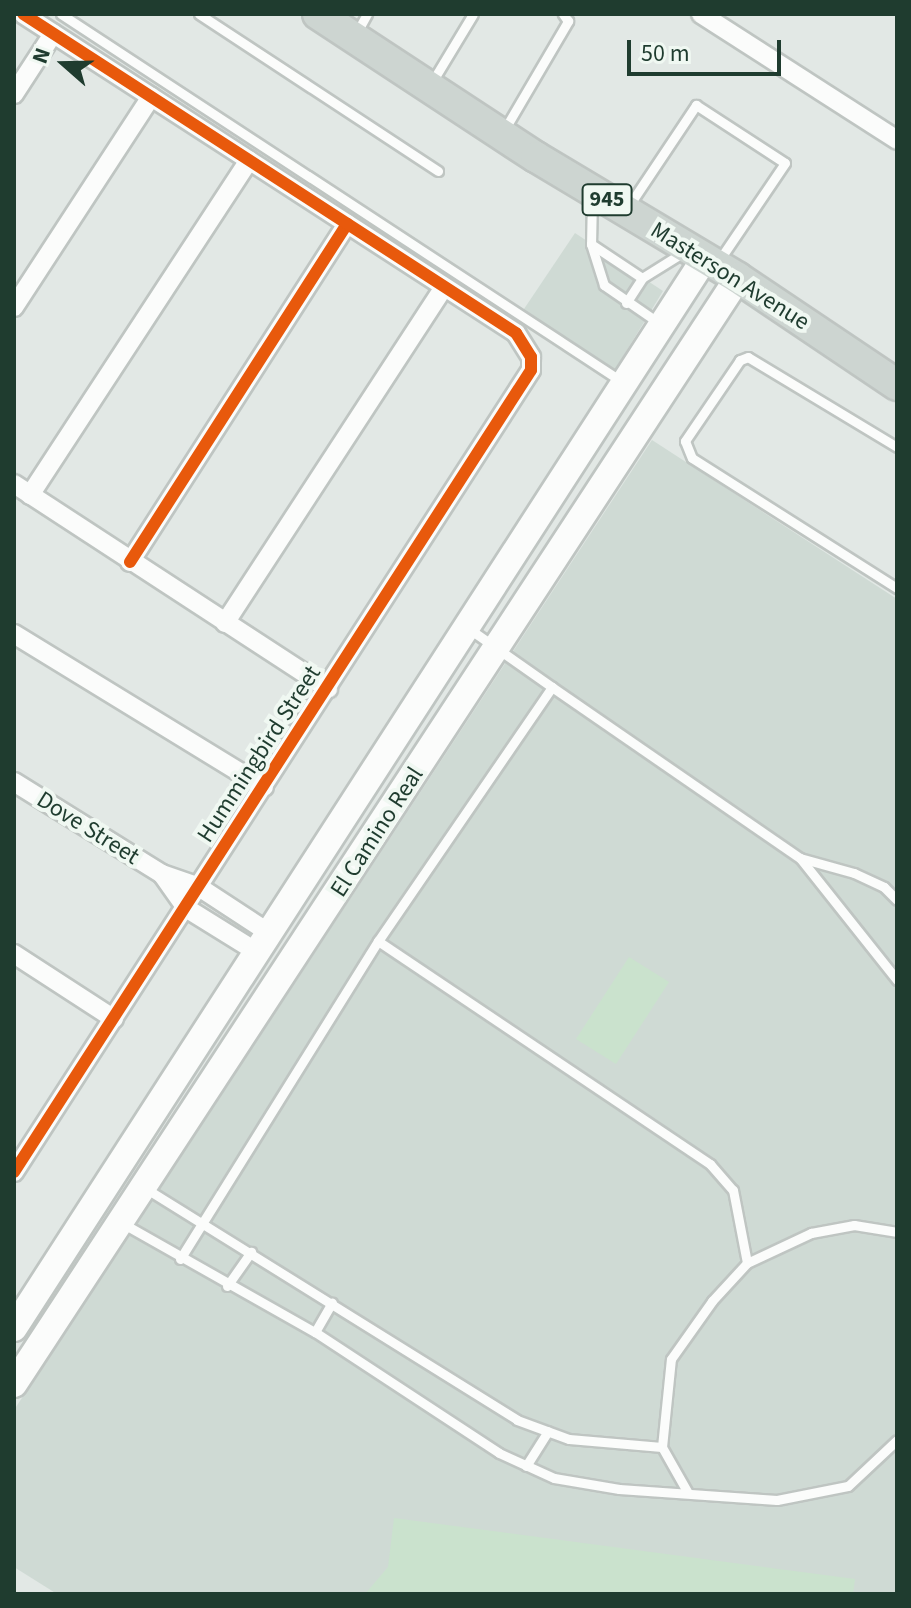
<!DOCTYPE html>
<html>
<head>
<meta charset="utf-8">
<style>
	body { margin:0 }
	#map { position:relative; width:911px; height:1608px; overflow:hidden; background:#e2e8e5; font-family:"Source Sans 3",sans-serif }
	div>[style] { position:absolute }
	.built>* { inset:0; background:#cfdad4 }
	.green>* { inset:0; background:#cae2cd }
	.roads { filter:drop-shadow(2px 0 #bfc5c2) drop-shadow(-2px 0 #bfc5c2) drop-shadow(0 2px #bfc5c2) drop-shadow(0 -2px #bfc5c2) }
	.lane>* { height:9px; margin:-4.5px; padding:0 4.5px; transform-origin:4.5px; border-radius:4.5px; background:#fbfcfb }
	.street>* { height:18px; margin:-9px; padding:0 9px; transform-origin:9px; border-radius:9px; background:#fbfcfb }
	.secondary>* { height:26px; margin:-13px; padding:0 13px; transform-origin:13px; border-radius:13px; background:#fbfcfb }
	.primary>* { height:30px; margin:-15px; padding:0 15px; transform-origin:15px; border-radius:15px; background:#cdd5d1 }
	.cycleway>* { height:12px; margin:-6px; padding:0 6px; transform-origin:6px; border-radius:6px; background:#e8590c }
	span { translate:-50% -50%; white-space:nowrap; text-align:center; line-height:1.15; -webkit-text-stroke:8px #f0f8f2; paint-order:stroke }
	.shield-label span { padding:2px 6px; background:#f0f8f2; border:2px solid; border-radius:6px; -webkit-text-stroke-width:0 }
	.shield-label { font-size:22px; color:#1f3c2f; font-weight:700 }
	.street-label { font-size:24px; color:#1f3c2f }
	.frame { position:absolute; inset:0; border:16px solid #1f3c2f; pointer-events:none }
	.north { position:absolute; left:24px; top:24px; width:80px; height:80px; -webkit-text-stroke:6px #f0f8f2; paint-order:stroke; rotate:290deg; font-size:22px; font-weight:700; line-height:32px; text-align:center; color:#1f3c2f }
	.north::after { content:''; display:block; margin:auto; width:28px; height:36px; background:#1f3c2f; clip-path:polygon(50% 0,100% 100%,50% 72%,0 100%) }
	.scale { position:absolute; left:627px; top:40px; width:154px; height:36px; box-sizing:border-box; border:4px solid #1f3c2f; border-top:0; padding-left:10px; font-size:24px; line-height:28px; white-space:nowrap; color:#1f3c2f; -webkit-text-stroke:6px #f0f8f2; paint-order:stroke }
</style>
</head>
<body>
<div id="map">
	<div class="built">
		<i style="clip-path:polygon(575px 233px,663px 291px,613px 373px,522px 312px)"></i>
		<i style="clip-path:polygon(652px 440px,897px 599px,897px 1594px,57px 1594px,14px 1567px,14px 1410px)"></i>
	</div>
	<div class="green">
		<i style="clip-path:polygon(629px 957px,669px 982px,616px 1064px,576px 1039px)"></i>
		<i style="clip-path:polygon(394px 1518px,855px 1579px,853px 1594px,365px 1594px,388px 1567px)"></i>
	</div>
	<div class="roads">
		<div class="lane">
			<i style="left:61px;top:14px;width:670px;rotate:33.24deg"></i>
			<i style="left:199px;top:14px;width:286px;rotate:33.3deg"></i>
			<i style="left:357px;top:32px;width:21px;rotate:-61deg"></i>
			<i style="left:432px;top:82px;width:79px;rotate:-58.9deg"></i>
			<i style="left:503px;top:132px;width:129px;rotate:-59.6deg"></i>
			<i style="left:568px;top:21px;width:9px;rotate:-126deg"></i>
			<i style="left:592px;top:198px;width:46px;rotate:91.2deg"></i>
			<i style="left:591px;top:244px;width:43px;rotate:72.4deg"></i>
			<i style="left:604px;top:285px;width:67px;rotate:34.6deg"></i>
			<i style="left:628px;top:207px;width:123px;rotate:-56.3deg"></i>
			<i style="left:696px;top:105px;width:106px;rotate:33.1deg"></i>
			<i style="left:785px;top:163px;width:120px;rotate:124.1deg"></i>
			<i style="left:591px;top:244px;width:61px;rotate:33.7deg"></i>
			<i style="left:642px;top:278px;width:47px;rotate:-32deg"></i>
			<i style="left:626px;top:303px;width:30px;rotate:-57deg"></i>
			<i style="left:897px;top:447px;width:174px;rotate:-148.9deg"></i>
			<i style="left:748px;top:357px;width:9px;rotate:159deg"></i>
			<i style="left:740px;top:360px;width:98px;rotate:124.2deg"></i>
			<i style="left:685px;top:441px;width:18px;rotate:68deg"></i>
			<i style="left:692px;top:458px;width:243px;rotate:32.4deg"></i>
			<i style="left:468px;top:628px;width:103px;rotate:35.1deg"></i>
			<i style="left:552px;top:687px;width:308px;rotate:124.4deg"></i>
			<i style="left:378px;top:941px;width:400px;rotate:33.9deg"></i>
			<i style="left:710px;top:1164px;width:35px;rotate:49deg"></i>
			<i style="left:733px;top:1190px;width:74px;rotate:79.1deg"></i>
			<i style="left:552px;top:687px;width:301px;rotate:34.6deg"></i>
			<i style="left:800px;top:858px;width:156px;rotate:51.5deg"></i>
			<i style="left:800px;top:858px;width:56px;rotate:15.5deg"></i>
			<i style="left:854px;top:873px;width:33px;rotate:25deg"></i>
			<i style="left:884px;top:887px;width:18px;rotate:45deg"></i>
			<i style="left:145px;top:1188px;width:438px;rotate:31.9deg"></i>
			<i style="left:517px;top:1420px;width:55px;rotate:20.1deg"></i>
			<i style="left:569px;top:1439px;width:93px;rotate:4.9deg"></i>
			<i style="left:122px;top:1223px;width:222px;rotate:29.5deg"></i>
			<i style="left:315px;top:1332px;width:220px;rotate:33.3deg"></i>
			<i style="left:499px;top:1453px;width:60px;rotate:24.4deg"></i>
			<i style="left:554px;top:1478px;width:66px;rotate:9.6deg"></i>
			<i style="left:619px;top:1489px;width:158px;rotate:4deg"></i>
			<i style="left:777px;top:1500px;width:72px;rotate:-11.2deg"></i>
			<i style="left:848px;top:1486px;width:67px;rotate:-43.2deg"></i>
			<i style="left:180px;top:1259px;width:375px;rotate:-58.1deg"></i>
			<i style="left:227px;top:1286px;width:42px;rotate:-54.8deg"></i>
			<i style="left:315px;top:1332px;width:34px;rotate:-60deg"></i>
			<i style="left:526px;top:1466px;width:41px;rotate:-57.8deg"></i>
			<i style="left:688px;top:1493px;width:53px;rotate:-119.5deg"></i>
			<i style="left:662px;top:1447px;width:88px;rotate:-84.2deg"></i>
			<i style="left:671px;top:1359px;width:71px;rotate:-54.7deg"></i>
			<i style="left:712px;top:1301px;width:52px;rotate:-47.4deg"></i>
			<i style="left:747px;top:1263px;width:71px;rotate:-25.1deg"></i>
			<i style="left:811px;top:1233px;width:44px;rotate:-10.5deg"></i>
			<i style="left:854px;top:1225px;width:44px;rotate:9.2deg"></i>
		</div>
		<div class="street">
			<i style="left:701px;top:14px;width:233px;rotate:32.7deg"></i>
			<i style="left:14px;top:94px;width:72px;rotate:-57deg"></i>
			<i style="left:14px;top:307px;width:251px;rotate:-56.9deg"></i>
			<i style="left:14px;top:484px;width:375px;rotate:33.1deg"></i>
			<i style="left:30px;top:495px;width:400px;rotate:-56.8deg"></i>
			<i style="left:130px;top:562px;width:402px;rotate:-57.3deg"></i>
			<i style="left:225px;top:623px;width:401px;rotate:-56.9deg"></i>
			<i style="left:14px;top:634px;width:293px;rotate:31.5deg"></i>
			<i style="left:14px;top:782px;width:174px;rotate:31.9deg"></i>
			<i style="left:162px;top:874px;width:39px;rotate:19deg"></i>
			<i style="left:199px;top:887px;width:84px;rotate:33.3deg"></i>
			<i style="left:162px;top:874px;width:42px;rotate:54.8deg"></i>
			<i style="left:186px;top:908px;width:84px;rotate:31.8deg"></i>
			<i style="left:14px;top:954px;width:119px;rotate:33deg"></i>
			<i style="left:14px;top:1172px;width:954px;rotate:-57.19deg"></i>
			<i style="left:531px;top:370px;width:13px;rotate:-90deg"></i>
			<i style="left:531px;top:357px;width:28px;rotate:-122deg"></i>
			<i style="left:516px;top:333px;width:587px;rotate:-147.09deg"></i>
		</div>
		<div class="secondary">
			<i style="left:14px;top:1328px;width:1274px;rotate:-57.15deg"></i>
			<i style="left:14px;top:1384px;width:1322px;rotate:-56.79deg"></i>
		</div>
		<div class="primary">
			<i style="left:318px;top:14px;width:261px;rotate:33.3deg"></i>
			<i style="left:536px;top:157px;width:235px;rotate:30.9deg"></i>
			<i style="left:738px;top:278px;width:192px;rotate:33.9deg"></i>
		</div>
	</div>
	<div class="cycleway">
		<i style="left:130px;top:562px;width:402px;rotate:-57.3deg"></i>
		<i style="left:14px;top:1172px;width:954px;rotate:-57.19deg"></i>
		<i style="left:531px;top:370px;width:13px;rotate:-90deg"></i>
		<i style="left:531px;top:357px;width:28px;rotate:-122deg"></i>
		<i style="left:516px;top:333px;width:587px;rotate:-147.09deg"></i>
	</div>
	<div class="shield-label">
		<span style="left:607px;top:200px">945</span>
	</div>
	<div class="street-label">
		<span style="left:730px;top:276px;rotate:32deg">Masterson Avenue</span>
		<span style="left:259px;top:754px;rotate:-57deg">Hummingbird Street</span>
		<span style="left:88px;top:828px;rotate:32deg">Dove Street</span>
		<span style="left:377px;top:832px;rotate:-57deg">El Camino Real</span>
	</div>
	<div class="frame"></div>
	<div class="north">N</div>
	<div class="scale">50 m</div>
</div>
</body>
</html>
